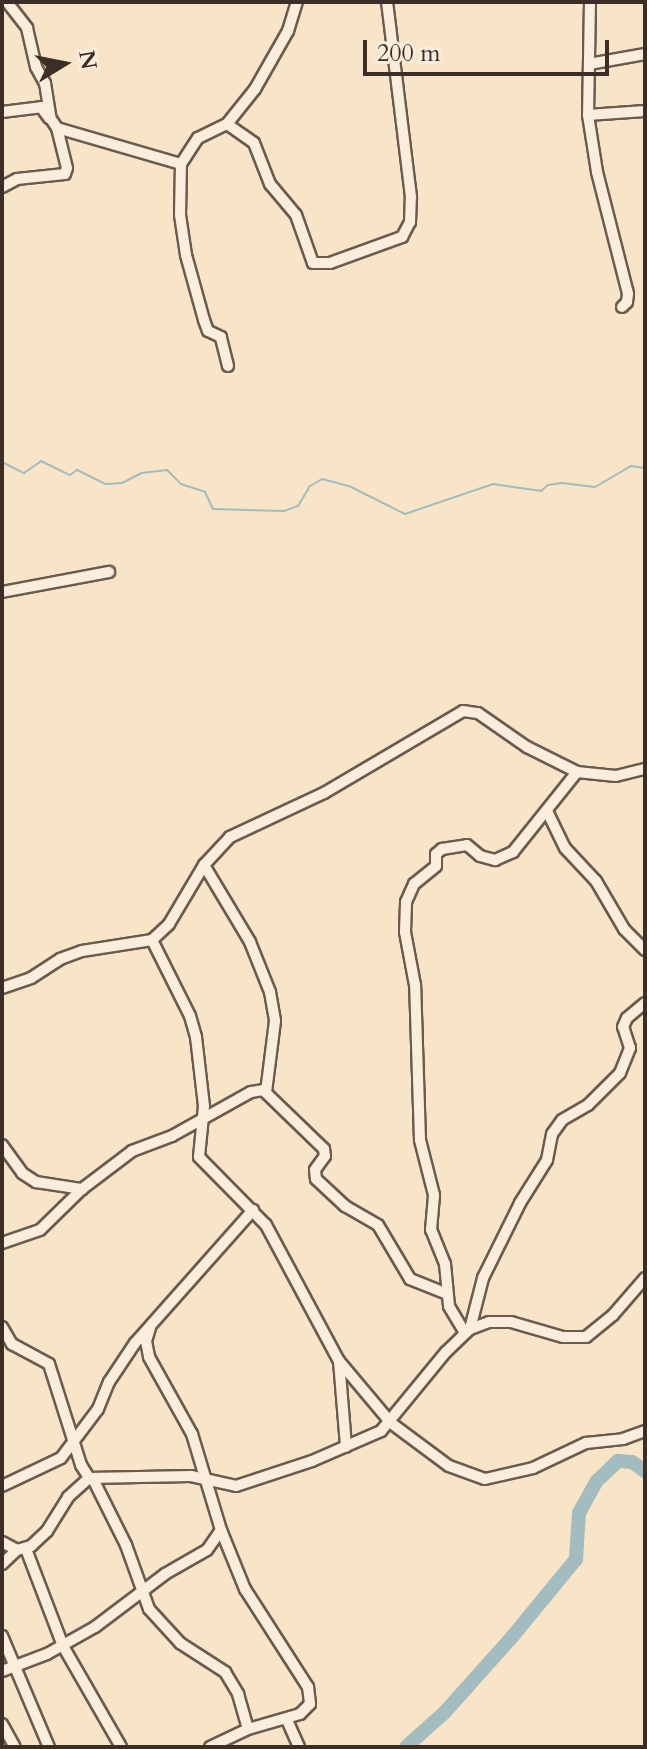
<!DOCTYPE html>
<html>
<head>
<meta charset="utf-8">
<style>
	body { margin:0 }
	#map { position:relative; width:647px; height:1749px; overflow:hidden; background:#f8e4c7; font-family:Cardo,serif }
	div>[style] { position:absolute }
	.stream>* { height:2px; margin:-1px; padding:0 1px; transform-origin:1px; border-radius:1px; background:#a2bcbf }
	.river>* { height:14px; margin:-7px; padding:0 7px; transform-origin:7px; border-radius:7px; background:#a2bcbf }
	.roads { filter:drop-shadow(2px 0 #6b5b4f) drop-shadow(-2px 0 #6b5b4f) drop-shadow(0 2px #6b5b4f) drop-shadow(0 -2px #6b5b4f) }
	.minor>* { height:10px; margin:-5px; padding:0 5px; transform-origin:5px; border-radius:5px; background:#faeddb }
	span { translate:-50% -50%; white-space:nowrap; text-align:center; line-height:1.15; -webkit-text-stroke:8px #faeddb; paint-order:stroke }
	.frame { position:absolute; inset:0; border:4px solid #3c2d27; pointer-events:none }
	.north { position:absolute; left:24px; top:24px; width:80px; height:80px; -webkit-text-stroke:6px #faeddb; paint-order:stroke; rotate:80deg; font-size:22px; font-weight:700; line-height:32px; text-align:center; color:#3c2d27 }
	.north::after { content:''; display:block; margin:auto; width:28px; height:36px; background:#3c2d27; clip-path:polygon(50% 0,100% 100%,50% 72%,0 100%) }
	.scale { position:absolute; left:363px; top:40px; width:246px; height:36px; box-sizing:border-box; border:4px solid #3c2d27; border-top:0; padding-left:10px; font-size:24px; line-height:28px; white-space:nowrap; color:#3c2d27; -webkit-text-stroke:6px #faeddb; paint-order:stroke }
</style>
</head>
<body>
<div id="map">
	<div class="stream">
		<i style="left:2px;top:462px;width:25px;rotate:27deg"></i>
		<i style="left:24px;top:473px;width:21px;rotate:-35deg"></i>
		<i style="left:41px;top:461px;width:32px;rotate:26deg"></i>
		<i style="left:70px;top:475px;width:9px;rotate:-36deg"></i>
		<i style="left:77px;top:470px;width:32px;rotate:26deg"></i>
		<i style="left:106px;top:484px;width:16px;rotate:-4deg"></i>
		<i style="left:122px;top:483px;width:22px;rotate:-27deg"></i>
		<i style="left:142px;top:473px;width:25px;rotate:-7deg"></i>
		<i style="left:167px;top:470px;width:20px;rotate:45deg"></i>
		<i style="left:181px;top:484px;width:25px;rotate:18deg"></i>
		<i style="left:205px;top:492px;width:19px;rotate:65deg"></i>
		<i style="left:213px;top:509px;width:71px;rotate:1.6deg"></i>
		<i style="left:284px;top:511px;width:15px;rotate:-20deg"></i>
		<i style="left:298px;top:506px;width:23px;rotate:-59deg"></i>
		<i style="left:310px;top:486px;width:14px;rotate:-30deg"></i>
		<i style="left:322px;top:479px;width:30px;rotate:15deg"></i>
		<i style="left:351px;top:487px;width:60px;rotate:26.6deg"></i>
		<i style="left:405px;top:514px;width:93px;rotate:-18.8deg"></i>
		<i style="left:493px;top:484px;width:49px;rotate:8.3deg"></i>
		<i style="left:541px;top:491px;width:9px;rotate:-41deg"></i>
		<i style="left:548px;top:485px;width:14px;rotate:-8deg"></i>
		<i style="left:562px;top:483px;width:33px;rotate:7deg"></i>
		<i style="left:595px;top:487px;width:42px;rotate:-30.3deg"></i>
		<i style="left:631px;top:466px;width:14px;rotate:8deg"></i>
	</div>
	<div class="river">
		<i style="left:406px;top:1747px;width:52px;rotate:-41.9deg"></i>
		<i style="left:445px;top:1712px;width:101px;rotate:-48.2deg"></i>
		<i style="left:512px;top:1637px;width:101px;rotate:-50.6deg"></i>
		<i style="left:576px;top:1559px;width:46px;rotate:-86.3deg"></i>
		<i style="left:579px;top:1513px;width:37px;rotate:-61deg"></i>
		<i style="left:597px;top:1481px;width:29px;rotate:-44deg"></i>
		<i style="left:618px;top:1461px;width:14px;rotate:4deg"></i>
		<i style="left:632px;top:1462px;width:16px;rotate:35deg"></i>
	</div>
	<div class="roads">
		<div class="minor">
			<i style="left:7px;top:2px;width:33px;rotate:52deg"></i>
			<i style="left:27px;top:28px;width:40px;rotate:77deg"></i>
			<i style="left:36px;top:67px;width:18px;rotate:61deg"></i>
			<i style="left:45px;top:83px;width:36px;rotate:81deg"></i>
			<i style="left:51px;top:119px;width:11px;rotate:56deg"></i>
			<i style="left:57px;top:128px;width:129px;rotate:16.2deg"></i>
			<i style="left:590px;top:2px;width:113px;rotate:91deg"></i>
			<i style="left:588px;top:115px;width:58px;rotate:81deg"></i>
			<i style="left:597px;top:172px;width:126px;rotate:75.7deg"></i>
			<i style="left:628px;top:294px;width:8px;rotate:97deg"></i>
			<i style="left:627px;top:302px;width:7px;rotate:135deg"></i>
			<i style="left:589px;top:64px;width:57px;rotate:-10.1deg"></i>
			<i style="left:2px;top:112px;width:39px;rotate:-7deg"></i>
			<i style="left:41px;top:107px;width:14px;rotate:54deg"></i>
			<i style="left:588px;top:115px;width:57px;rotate:-4deg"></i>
			<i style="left:227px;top:124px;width:33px;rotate:35deg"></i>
			<i style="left:254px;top:143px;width:44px;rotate:68.7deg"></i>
			<i style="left:270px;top:184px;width:40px;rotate:50deg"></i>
			<i style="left:296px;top:215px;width:51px;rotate:70.5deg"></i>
			<i style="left:313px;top:263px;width:17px"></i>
			<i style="left:330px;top:263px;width:77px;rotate:-19.9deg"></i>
			<i style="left:402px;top:237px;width:17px;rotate:-62deg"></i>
			<i style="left:410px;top:222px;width:25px;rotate:-88deg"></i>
			<i style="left:411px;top:197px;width:196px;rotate:-97deg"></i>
			<i style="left:2px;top:187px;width:17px;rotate:-28deg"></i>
			<i style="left:17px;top:179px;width:48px;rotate:-5.9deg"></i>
			<i style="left:65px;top:174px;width:6px;rotate:-72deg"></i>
			<i style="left:67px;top:168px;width:41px;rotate:-104deg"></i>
			<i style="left:228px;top:366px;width:30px;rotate:-104deg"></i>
			<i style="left:221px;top:337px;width:14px;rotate:-155deg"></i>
			<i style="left:208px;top:331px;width:12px;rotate:-110deg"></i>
			<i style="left:204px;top:320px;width:67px;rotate:-105.5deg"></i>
			<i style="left:186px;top:255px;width:40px;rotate:-98.5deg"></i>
			<i style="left:180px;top:215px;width:51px;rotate:-88.9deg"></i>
			<i style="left:181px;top:164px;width:31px;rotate:-57deg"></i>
			<i style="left:198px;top:138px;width:32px;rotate:-26deg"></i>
			<i style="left:227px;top:124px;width:45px;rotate:-51.3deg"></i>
			<i style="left:255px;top:89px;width:67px;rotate:-60.4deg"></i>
			<i style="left:288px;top:31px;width:30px;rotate:-73deg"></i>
			<i style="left:2px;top:592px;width:109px;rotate:-10.6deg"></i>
			<i style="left:547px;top:811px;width:41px;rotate:64.1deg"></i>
			<i style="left:565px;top:848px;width:45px;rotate:46.8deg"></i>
			<i style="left:596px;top:881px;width:56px;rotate:59.7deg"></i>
			<i style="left:624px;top:929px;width:30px;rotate:45deg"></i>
			<i style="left:204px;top:865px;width:90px;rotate:59.1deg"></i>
			<i style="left:250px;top:942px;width:54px;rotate:68.2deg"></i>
			<i style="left:270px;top:992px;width:29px;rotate:80deg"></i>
			<i style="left:275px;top:1021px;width:72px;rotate:97.2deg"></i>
			<i style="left:152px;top:940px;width:85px;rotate:63.4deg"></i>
			<i style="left:190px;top:1016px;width:22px;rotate:74deg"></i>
			<i style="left:196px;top:1037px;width:69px;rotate:83.4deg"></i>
			<i style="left:204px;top:1106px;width:51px;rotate:95.6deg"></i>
			<i style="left:199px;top:1157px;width:95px;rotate:45.4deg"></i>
			<i style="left:266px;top:1225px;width:154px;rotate:61.8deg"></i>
			<i style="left:339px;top:1361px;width:81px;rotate:50deg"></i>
			<i style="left:391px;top:1423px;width:72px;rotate:36.6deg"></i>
			<i style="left:449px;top:1466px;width:38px;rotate:20deg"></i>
			<i style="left:485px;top:1479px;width:49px;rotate:-12.9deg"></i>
			<i style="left:533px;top:1468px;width:59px;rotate:-25.3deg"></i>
			<i style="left:586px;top:1443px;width:37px;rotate:-6deg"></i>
			<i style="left:623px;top:1439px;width:23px;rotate:-20deg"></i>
			<i style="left:2px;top:988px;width:31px;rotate:-19deg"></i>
			<i style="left:31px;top:978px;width:35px;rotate:-33deg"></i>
			<i style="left:60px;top:959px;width:23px;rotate:-20deg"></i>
			<i style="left:82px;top:951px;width:71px;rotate:-8.9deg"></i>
			<i style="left:152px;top:940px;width:23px;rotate:-43deg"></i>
			<i style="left:169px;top:924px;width:69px;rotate:-59.3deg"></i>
			<i style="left:204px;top:865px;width:38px;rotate:-47deg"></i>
			<i style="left:230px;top:837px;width:104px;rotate:-25.1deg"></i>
			<i style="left:324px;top:793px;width:161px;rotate:-30.5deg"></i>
			<i style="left:463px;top:711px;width:15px;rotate:8deg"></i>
			<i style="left:478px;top:713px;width:60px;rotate:34.8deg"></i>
			<i style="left:527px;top:747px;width:56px;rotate:26.6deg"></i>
			<i style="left:577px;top:772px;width:39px;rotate:6deg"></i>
			<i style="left:616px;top:776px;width:30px;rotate:-14deg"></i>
			<i style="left:2px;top:1145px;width:34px;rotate:54deg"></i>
			<i style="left:22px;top:1173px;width:17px;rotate:33deg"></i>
			<i style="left:36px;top:1182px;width:47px;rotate:8.7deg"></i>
			<i style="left:82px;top:1189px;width:63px;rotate:-37.2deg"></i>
			<i style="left:132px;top:1151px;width:43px;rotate:-20.6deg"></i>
			<i style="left:172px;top:1136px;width:90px;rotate:-29.1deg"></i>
			<i style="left:251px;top:1092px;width:12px;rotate:-9deg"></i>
			<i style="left:263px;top:1090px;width:85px;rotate:44deg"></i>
			<i style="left:324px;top:1149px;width:7px;rotate:82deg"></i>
			<i style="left:325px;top:1156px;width:17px;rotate:126deg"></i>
			<i style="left:315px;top:1170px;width:9px;rotate:84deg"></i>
			<i style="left:316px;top:1179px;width:40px;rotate:43deg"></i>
			<i style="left:345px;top:1206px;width:38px;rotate:30deg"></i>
			<i style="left:378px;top:1225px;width:63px;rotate:59.3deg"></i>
			<i style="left:410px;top:1279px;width:40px;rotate:22deg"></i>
			<i style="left:2px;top:1243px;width:40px;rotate:-18.9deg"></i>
			<i style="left:40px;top:1230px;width:59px;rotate:-44.3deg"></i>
			<i style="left:2px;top:1327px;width:20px;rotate:60deg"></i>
			<i style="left:12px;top:1344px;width:42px;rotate:28.4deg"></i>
			<i style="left:49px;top:1364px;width:106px;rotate:72.4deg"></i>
			<i style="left:81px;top:1465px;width:15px;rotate:58deg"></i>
			<i style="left:89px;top:1478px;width:102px;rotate:-1.1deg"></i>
			<i style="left:191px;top:1476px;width:46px;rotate:12.5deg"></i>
			<i style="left:236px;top:1486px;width:80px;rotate:-18.2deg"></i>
			<i style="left:312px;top:1461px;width:75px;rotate:-23.5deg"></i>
			<i style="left:381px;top:1431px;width:102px;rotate:-50.6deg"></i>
			<i style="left:446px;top:1352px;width:33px;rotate:-44deg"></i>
			<i style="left:470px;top:1329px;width:20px;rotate:-20deg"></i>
			<i style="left:489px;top:1322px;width:22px"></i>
			<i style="left:511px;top:1322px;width:54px;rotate:16.1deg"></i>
			<i style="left:563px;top:1337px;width:23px"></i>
			<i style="left:586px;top:1337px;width:35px;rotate:-39deg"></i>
			<i style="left:613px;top:1315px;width:49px;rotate:-49.1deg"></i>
			<i style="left:150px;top:1328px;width:14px;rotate:107deg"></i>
			<i style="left:146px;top:1341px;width:16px;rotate:79deg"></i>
			<i style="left:149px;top:1357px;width:88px;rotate:60.8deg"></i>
			<i style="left:192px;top:1434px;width:100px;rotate:73.2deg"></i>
			<i style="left:221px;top:1530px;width:64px;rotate:67.9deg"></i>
			<i style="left:245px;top:1589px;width:117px;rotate:57.3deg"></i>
			<i style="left:308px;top:1687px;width:17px;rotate:83deg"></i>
			<i style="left:310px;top:1704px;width:14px;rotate:135deg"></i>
			<i style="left:300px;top:1714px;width:54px;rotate:163.9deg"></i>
			<i style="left:248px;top:1729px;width:42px;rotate:154.7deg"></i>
			<i style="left:470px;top:1329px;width:53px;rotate:-75.7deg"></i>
			<i style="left:483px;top:1278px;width:84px;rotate:-63.7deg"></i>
			<i style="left:520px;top:1203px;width:51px;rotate:-57.9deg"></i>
			<i style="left:547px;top:1160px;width:26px;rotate:-79deg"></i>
			<i style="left:552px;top:1134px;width:17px;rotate:-54deg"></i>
			<i style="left:562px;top:1120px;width:30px;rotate:-30deg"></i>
			<i style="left:588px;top:1105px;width:45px;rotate:-45deg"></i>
			<i style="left:620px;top:1073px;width:27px;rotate:-68deg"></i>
			<i style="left:630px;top:1048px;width:22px;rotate:-108deg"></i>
			<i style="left:623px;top:1027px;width:10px;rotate:-66deg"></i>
			<i style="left:627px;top:1018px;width:23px;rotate:-40deg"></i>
			<i style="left:465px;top:1333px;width:31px;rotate:-121deg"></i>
			<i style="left:449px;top:1306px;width:42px;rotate:-95.4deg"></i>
			<i style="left:445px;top:1264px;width:37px;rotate:-112deg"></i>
			<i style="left:431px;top:1230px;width:35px;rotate:-85deg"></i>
			<i style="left:434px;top:1195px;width:57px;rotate:-104.3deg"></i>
			<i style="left:420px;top:1140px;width:155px;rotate:-91.8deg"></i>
			<i style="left:415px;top:985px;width:54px;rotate:-100.7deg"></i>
			<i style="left:405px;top:932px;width:30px;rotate:-88deg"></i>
			<i style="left:406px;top:902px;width:20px;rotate:-66deg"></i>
			<i style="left:414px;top:884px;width:28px;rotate:-39deg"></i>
			<i style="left:436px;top:866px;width:12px;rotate:-90deg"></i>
			<i style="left:436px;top:854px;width:8px;rotate:-40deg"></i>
			<i style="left:442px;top:849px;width:25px;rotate:-9deg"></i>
			<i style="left:467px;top:845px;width:17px;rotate:40deg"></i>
			<i style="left:480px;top:856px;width:16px;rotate:15deg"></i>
			<i style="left:495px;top:860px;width:20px;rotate:-24deg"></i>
			<i style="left:513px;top:852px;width:102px;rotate:-51.3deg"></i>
			<i style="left:339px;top:1361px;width:86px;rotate:85.3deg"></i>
			<i style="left:93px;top:1479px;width:74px;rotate:63.4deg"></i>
			<i style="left:126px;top:1545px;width:68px;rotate:70.2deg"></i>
			<i style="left:149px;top:1609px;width:46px;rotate:47.6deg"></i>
			<i style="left:180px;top:1643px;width:54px;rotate:32.8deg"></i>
			<i style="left:225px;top:1672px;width:26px;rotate:59deg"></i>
			<i style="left:238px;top:1694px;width:36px;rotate:74deg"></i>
			<i style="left:2px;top:1486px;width:65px;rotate:-25.4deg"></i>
			<i style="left:61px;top:1458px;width:61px;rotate:-52.9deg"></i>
			<i style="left:98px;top:1409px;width:29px;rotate:-68deg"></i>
			<i style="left:109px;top:1382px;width:47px;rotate:-56.3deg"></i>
			<i style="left:135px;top:1343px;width:178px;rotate:-48.4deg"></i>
			<i style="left:2px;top:1542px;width:17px;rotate:28deg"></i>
			<i style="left:17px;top:1550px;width:15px;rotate:-16deg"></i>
			<i style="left:31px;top:1546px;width:22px;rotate:-43deg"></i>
			<i style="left:47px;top:1531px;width:40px;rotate:-58deg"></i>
			<i style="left:68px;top:1497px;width:28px;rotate:-42deg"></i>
			<i style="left:26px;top:1549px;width:104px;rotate:69.1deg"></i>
			<i style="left:63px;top:1646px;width:116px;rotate:60.1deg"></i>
			<i style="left:2px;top:1564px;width:21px;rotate:-43deg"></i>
			<i style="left:2px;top:1636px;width:121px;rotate:67.1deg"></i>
			<i style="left:2px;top:1671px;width:48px;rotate:-20.7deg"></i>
			<i style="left:47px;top:1654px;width:55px;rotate:-29.4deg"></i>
			<i style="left:95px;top:1627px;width:88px;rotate:-37.1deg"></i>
			<i style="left:165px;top:1574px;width:48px;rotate:-29.7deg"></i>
			<i style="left:207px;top:1550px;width:24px;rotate:-55deg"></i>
			<i style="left:287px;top:1720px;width:30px;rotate:66deg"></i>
			<i style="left:2px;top:1724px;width:26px;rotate:61deg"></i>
		</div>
	</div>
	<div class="frame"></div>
	<div class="north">N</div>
	<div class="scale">200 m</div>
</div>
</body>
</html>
